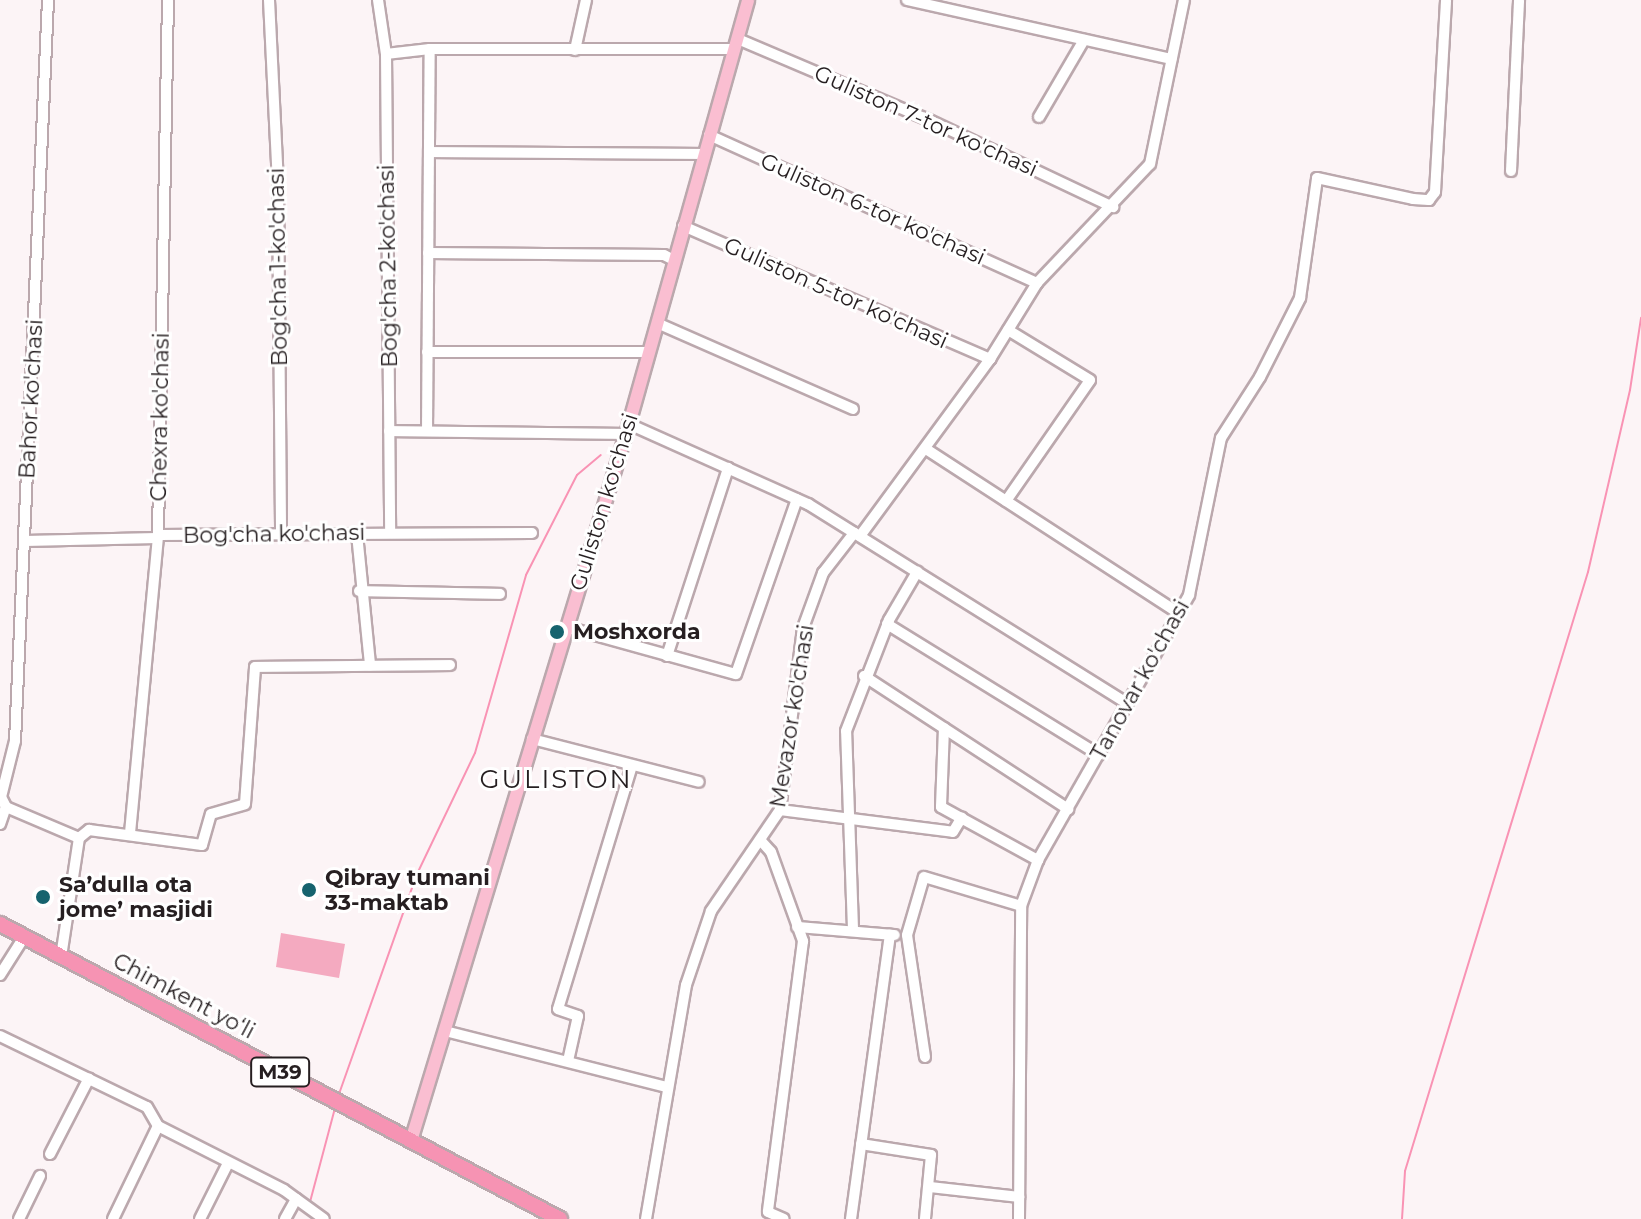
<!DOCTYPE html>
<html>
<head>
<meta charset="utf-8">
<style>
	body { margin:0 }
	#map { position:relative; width:1641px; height:1219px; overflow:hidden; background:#fcf4f6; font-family:Montserrat,sans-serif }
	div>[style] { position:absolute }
	.green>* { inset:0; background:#f4aac0 }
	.stream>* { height:2px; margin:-1px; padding:0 1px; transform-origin:1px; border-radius:1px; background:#f993b4 }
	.roads { filter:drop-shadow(2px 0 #bba8ad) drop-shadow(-2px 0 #bba8ad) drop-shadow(0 2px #bba8ad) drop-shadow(0 -2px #bba8ad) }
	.minor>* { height:10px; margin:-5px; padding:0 5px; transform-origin:5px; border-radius:5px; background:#fff }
	.major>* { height:12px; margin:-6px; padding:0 6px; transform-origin:6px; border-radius:6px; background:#fabed1 }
	.highway>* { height:14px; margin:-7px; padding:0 7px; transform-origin:7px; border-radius:7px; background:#f693b3 }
	.dots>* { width:22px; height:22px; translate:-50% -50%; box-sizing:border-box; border:4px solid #fff; border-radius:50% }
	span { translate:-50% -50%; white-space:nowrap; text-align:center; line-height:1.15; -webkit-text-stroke:6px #fff; paint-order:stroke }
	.shield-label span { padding:2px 6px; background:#fff; border:2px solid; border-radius:6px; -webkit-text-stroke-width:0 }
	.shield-label { font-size:20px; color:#261f21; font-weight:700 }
	.street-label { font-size:22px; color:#261f21 }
	.poi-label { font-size:22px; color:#261f21; font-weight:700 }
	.left { translate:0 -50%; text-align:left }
	.quarter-label { font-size:26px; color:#261f21; letter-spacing:2px }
</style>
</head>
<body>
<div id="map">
	<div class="green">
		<i style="clip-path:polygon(281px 933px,345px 944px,339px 978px,276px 967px)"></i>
	</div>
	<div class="stream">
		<i style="left:339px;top:1094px;width:233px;rotate:-70.5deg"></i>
		<i style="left:417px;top:874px;width:134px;rotate:-64.4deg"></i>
		<i style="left:475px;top:753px;width:185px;rotate:-74deg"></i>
		<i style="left:526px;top:575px;width:112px;rotate:-63deg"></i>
		<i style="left:577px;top:475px;width:31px;rotate:-40deg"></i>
		<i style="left:310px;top:1202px;width:97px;rotate:-75.1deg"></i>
		<i style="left:1402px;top:1219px;width:48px;rotate:-86.4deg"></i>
		<i style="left:1405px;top:1171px;width:626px;rotate:-73.01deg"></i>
		<i style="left:1588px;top:572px;width:187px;rotate:-77deg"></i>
		<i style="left:1630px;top:390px;width:73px;rotate:-81.3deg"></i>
	</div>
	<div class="roads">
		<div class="minor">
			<i style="left:269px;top:0;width:182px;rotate:87.2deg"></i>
			<i style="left:278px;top:182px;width:352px;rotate:89.5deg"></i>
			<i style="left:378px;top:0;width:55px;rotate:81.6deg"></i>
			<i style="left:386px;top:54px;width:478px;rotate:89.5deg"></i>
			<i style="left:907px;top:0;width:271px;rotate:12.6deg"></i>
			<i style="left:738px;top:39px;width:207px;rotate:23deg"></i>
			<i style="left:929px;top:120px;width:204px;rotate:25.3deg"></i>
			<i style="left:575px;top:50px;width:51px;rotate:-77.6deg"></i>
			<i style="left:386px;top:54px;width:44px;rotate:-6.5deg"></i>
			<i style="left:430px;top:49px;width:304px"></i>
			<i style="left:1039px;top:117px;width:89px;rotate:-59.7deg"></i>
			<i style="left:709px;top:135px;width:360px;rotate:24.3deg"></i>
			<i style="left:430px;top:152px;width:272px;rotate:0.4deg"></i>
			<i style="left:1511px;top:171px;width:171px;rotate:-87.3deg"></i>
			<i style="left:683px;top:226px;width:335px;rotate:23.4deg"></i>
			<i style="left:428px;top:253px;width:236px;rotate:0.5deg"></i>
			<i style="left:664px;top:255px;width:11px;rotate:27deg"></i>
			<i style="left:657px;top:323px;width:214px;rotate:23.7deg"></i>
			<i style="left:427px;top:352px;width:220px"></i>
			<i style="left:629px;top:424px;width:196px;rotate:24.1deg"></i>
			<i style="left:808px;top:504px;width:377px;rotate:32deg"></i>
			<i style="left:389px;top:431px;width:235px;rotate:0.7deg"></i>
			<i style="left:427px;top:431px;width:382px;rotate:-89.6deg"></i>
			<i style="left:926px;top:449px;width:302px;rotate:33deg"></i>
			<i style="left:1006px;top:501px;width:147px;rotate:-55.2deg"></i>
			<i style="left:1090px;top:380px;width:96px;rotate:-148.6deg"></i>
			<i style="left:357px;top:534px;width:132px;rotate:84.3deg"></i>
			<i style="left:158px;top:535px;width:374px;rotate:-0.3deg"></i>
			<i style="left:860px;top:536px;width:220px;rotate:-53.7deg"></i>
			<i style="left:990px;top:359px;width:89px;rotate:-58.3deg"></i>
			<i style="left:1037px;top:283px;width:164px;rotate:-46.5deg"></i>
			<i style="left:1150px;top:164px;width:167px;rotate:-78.3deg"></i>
			<i style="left:25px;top:541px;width:132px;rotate:-1.3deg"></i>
			<i style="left:359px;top:591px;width:141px;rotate:1.2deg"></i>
			<i style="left:887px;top:624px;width:249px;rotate:31.7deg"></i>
			<i style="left:566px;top:627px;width:176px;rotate:15.5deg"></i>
			<i style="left:736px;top:674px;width:185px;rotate:-70.8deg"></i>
			<i style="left:667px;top:656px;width:198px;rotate:-72deg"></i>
			<i style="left:864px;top:676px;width:244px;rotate:33.1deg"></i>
			<i style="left:944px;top:728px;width:79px;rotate:92.2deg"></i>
			<i style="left:941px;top:807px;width:111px;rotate:28.7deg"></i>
			<i style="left:532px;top:739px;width:172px;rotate:14.4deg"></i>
			<i style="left:1px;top:797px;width:58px;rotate:-76deg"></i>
			<i style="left:15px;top:741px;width:742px;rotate:-87.45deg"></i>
			<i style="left:1px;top:797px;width:11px;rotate:63deg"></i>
			<i style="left:6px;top:807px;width:79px;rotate:23deg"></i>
			<i style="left:79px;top:838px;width:13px;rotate:-39deg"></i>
			<i style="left:89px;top:830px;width:114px;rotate:7.6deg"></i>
			<i style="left:202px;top:845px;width:32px;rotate:-74deg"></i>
			<i style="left:211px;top:814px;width:35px;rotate:-16deg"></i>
			<i style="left:245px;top:804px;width:137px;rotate:-85.8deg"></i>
			<i style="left:255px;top:667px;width:195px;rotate:-0.6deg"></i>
			<i style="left:780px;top:810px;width:174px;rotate:7.2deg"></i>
			<i style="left:953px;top:832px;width:17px;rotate:-59deg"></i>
			<i style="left:0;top:824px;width:18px;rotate:-71deg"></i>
			<i style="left:130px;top:833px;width:299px;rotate:-84.6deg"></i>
			<i style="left:158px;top:535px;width:535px;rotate:-88.93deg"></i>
			<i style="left:762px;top:842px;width:13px;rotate:48deg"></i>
			<i style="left:771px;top:852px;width:95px;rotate:70.2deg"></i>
			<i style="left:803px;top:941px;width:273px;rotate:97.4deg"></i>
			<i style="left:768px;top:1212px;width:17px;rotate:24deg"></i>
			<i style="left:797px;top:927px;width:98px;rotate:4.7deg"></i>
			<i style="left:853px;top:929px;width:198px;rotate:-92deg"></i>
			<i style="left:846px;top:731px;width:119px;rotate:-68.8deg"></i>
			<i style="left:889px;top:620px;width:56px;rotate:-59.7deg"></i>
			<i style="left:61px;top:957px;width:120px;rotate:-81.4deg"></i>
			<i style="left:0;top:975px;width:45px;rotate:-57.7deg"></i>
			<i style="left:445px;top:1031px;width:228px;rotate:14.2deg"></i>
			<i style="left:0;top:1036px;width:163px;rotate:25.8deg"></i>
			<i style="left:147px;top:1107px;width:22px;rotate:60deg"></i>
			<i style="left:158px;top:1126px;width:141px;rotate:26.9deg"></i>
			<i style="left:284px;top:1190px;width:49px;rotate:35.9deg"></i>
			<i style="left:925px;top:1057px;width:123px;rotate:-98.4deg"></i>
			<i style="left:907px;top:935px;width:60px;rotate:-73.7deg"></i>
			<i style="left:924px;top:877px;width:101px;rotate:16.6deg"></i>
			<i style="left:568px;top:1061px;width:46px;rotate:-77.5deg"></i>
			<i style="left:578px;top:1016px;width:21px;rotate:-161deg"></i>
			<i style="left:558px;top:1009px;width:254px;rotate:-73.1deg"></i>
			<i style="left:861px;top:1144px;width:71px;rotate:8.9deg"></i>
			<i style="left:931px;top:1155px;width:64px;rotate:95.4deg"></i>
			<i style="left:50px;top:1154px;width:85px;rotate:-62.8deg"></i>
			<i style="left:930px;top:1187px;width:90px;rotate:6.4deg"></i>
			<i style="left:19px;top:1219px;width:48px;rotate:-64deg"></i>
			<i style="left:113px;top:1219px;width:103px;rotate:-64.2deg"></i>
			<i style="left:200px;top:1219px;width:63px;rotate:-63.4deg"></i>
			<i style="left:285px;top:1219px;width:23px;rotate:-61deg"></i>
			<i style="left:646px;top:1219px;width:237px;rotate:-80.3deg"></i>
			<i style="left:686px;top:985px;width:78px;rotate:-71.3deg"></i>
			<i style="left:711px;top:911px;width:122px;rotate:-55.7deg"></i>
			<i style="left:780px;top:810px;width:183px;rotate:-82.8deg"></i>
			<i style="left:803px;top:628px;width:59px;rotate:-70deg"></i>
			<i style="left:823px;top:573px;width:51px;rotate:-52.2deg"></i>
			<i style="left:851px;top:1219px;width:287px;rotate:-82.2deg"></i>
			<i style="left:1019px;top:1219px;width:313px;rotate:-89.6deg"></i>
			<i style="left:1021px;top:906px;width:49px;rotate:-69.7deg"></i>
			<i style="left:1038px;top:860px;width:305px;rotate:-60.3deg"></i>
			<i style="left:1189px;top:595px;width:160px;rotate:-78.5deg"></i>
			<i style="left:1221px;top:438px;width:72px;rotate:-57.4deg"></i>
			<i style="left:1260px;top:377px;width:89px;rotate:-63.1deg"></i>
			<i style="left:1300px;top:298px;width:121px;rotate:-81.9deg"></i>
			<i style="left:1317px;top:178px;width:98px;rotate:12.3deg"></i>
			<i style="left:1413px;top:199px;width:16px;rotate:4deg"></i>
			<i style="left:1429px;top:200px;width:10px;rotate:-53deg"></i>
			<i style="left:1435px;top:192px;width:192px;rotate:-86.7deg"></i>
		</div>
		<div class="major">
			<i style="left:411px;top:1141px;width:749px;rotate:-73.09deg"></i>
			<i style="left:629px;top:424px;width:440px;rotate:-74.3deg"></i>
		</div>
		<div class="highway">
			<i style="left:0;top:924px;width:633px;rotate:27.78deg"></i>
		</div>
	</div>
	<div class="dots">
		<i style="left:557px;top:632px;background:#16636e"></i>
		<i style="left:309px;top:890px;background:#16636e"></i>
		<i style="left:43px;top:897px;background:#16636e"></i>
	</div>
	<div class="shield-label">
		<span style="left:280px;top:1072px">M39</span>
	</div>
	<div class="street-label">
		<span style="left:926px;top:121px;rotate:24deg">Guliston 7-tor ko'chasi</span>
		<span style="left:873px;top:209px;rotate:24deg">Guliston 6-tor ko'chasi</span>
		<span style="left:388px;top:266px;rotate:-91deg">Bog'cha 2-ko'chasi</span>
		<span style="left:278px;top:267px;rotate:-91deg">Bog'cha 1-ko'chasi</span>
		<span style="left:836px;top:293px;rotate:24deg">Guliston 5-tor ko'chasi</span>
		<span style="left:31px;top:399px;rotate:-87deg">Bahor ko'chasi</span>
		<span style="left:160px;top:417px;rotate:-89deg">Chexra ko'chasi</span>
		<span style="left:604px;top:502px;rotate:-73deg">Guliston ko'chasi</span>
		<span style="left:274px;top:534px;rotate:-1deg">Bog'cha ko'chasi</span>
		<span style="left:1140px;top:680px;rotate:-61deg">Tanovar ko'chasi</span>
		<span style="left:792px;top:716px;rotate:-81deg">Mevazor ko'chasi</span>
		<span style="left:184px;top:996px;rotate:28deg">Chimkent yo‘li</span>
	</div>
	<div class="poi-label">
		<span class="left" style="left:573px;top:632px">Moshxorda</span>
		<span class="left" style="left:325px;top:890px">Qibray tumani<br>33-maktab</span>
		<span class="left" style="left:59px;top:897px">Sa’dulla ota<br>jome’ masjidi</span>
	</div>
	<div class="quarter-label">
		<span style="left:556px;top:780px">GULISTON</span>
	</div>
</div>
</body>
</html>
